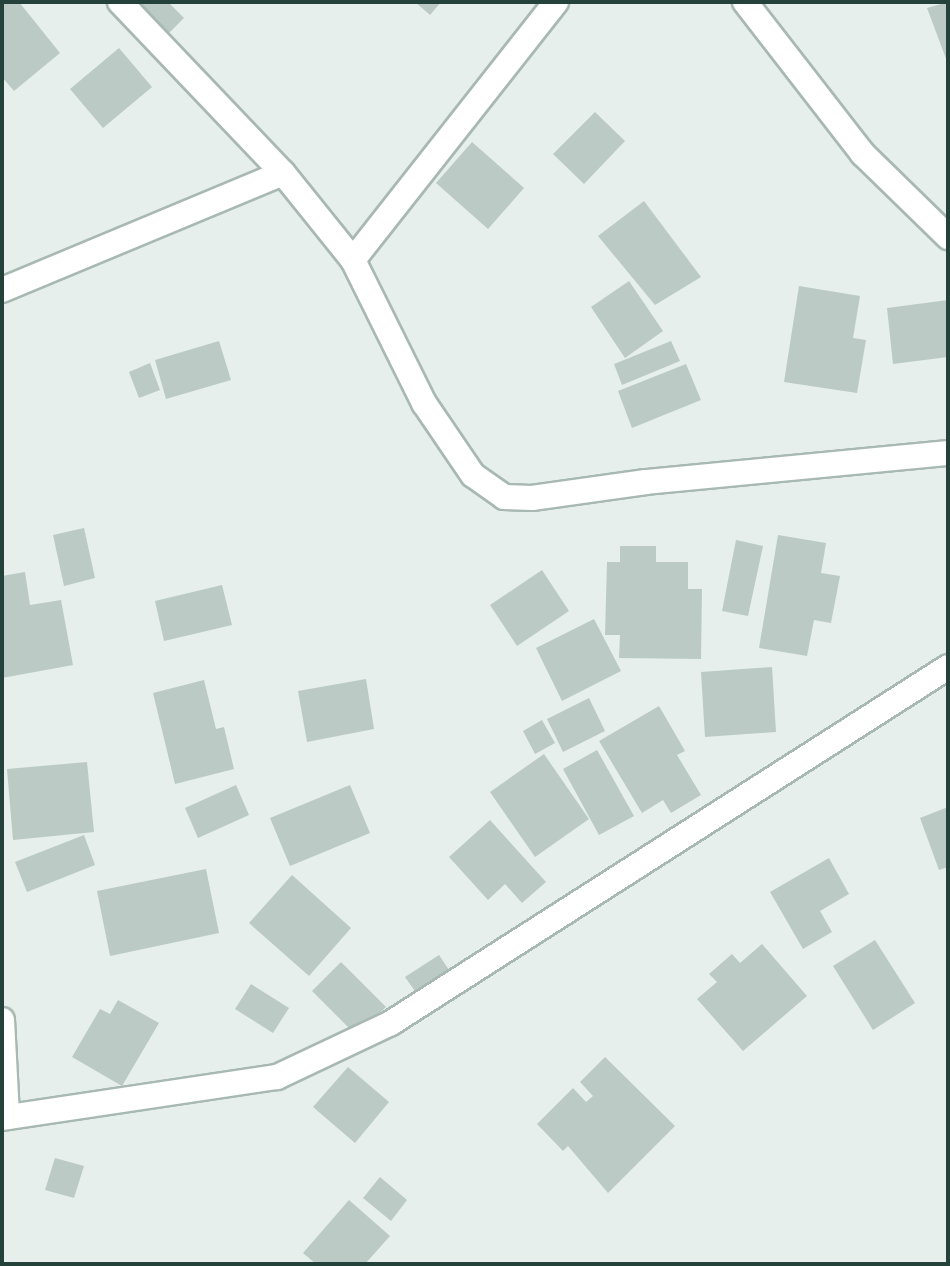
<!DOCTYPE html>
<html>
<head>
<meta charset="utf-8">
<style>
	body { margin:0 }
	#map { position:relative; width:950px; height:1266px; overflow:hidden; background:#e6efeb; font-family:Signika,sans-serif }
	div>[style] { position:absolute }
	.building>* { inset:0; background:#bbcac4 }
	.roads { filter:drop-shadow(2px 0 #a8b8b2) drop-shadow(-2px 0 #a8b8b2) drop-shadow(0 2px #a8b8b2) drop-shadow(0 -2px #a8b8b2) }
	.street>* { height:24px; margin:-12px; padding:0 12px; transform-origin:12px; border-radius:12px; background:#fff }
	span { translate:-50% -50%; white-space:nowrap; text-align:center; line-height:1.15; -webkit-text-stroke:8px #f7fbf9; paint-order:stroke }
	.frame { position:absolute; inset:0; border:4px solid #24423a; pointer-events:none }
</style>
</head>
<body>
<div id="map">
	<div class="building">
		<i style="clip-path:polygon(19px 2px,60px 53px,14px 91px,2px 77px,2px 3px)"></i>
		<i style="clip-path:polygon(138px 2px,168px 2px,184px 18px,162px 40px,131px 9px)"></i>
		<i style="clip-path:polygon(415px 2px,441px 2px,430px 15px)"></i>
		<i style="clip-path:polygon(948px 2px,948px 64px,927px 8px)"></i>
		<i style="clip-path:polygon(119px 48px,152px 87px,103px 128px,70px 89px)"></i>
		<i style="clip-path:polygon(595px 112px,625px 141px,584px 184px,553px 154px)"></i>
		<i style="clip-path:polygon(472px 142px,524px 188px,488px 229px,436px 183px)"></i>
		<i style="clip-path:polygon(644px 201px,701px 277px,655px 305px,598px 236px)"></i>
		<i style="clip-path:polygon(629px 281px,663px 331px,625px 358px,591px 307px)"></i>
		<i style="clip-path:polygon(799px 286px,860px 296px,853px 338px,866px 340px,857px 393px,784px 382px)"></i>
		<i style="clip-path:polygon(948px 300px,948px 357px,893px 364px,887px 308px)"></i>
		<i style="clip-path:polygon(219px 341px,231px 380px,166px 399px,155px 360px)"></i>
		<i style="clip-path:polygon(671px 341px,680px 361px,622px 385px,614px 364px)"></i>
		<i style="clip-path:polygon(150px 363px,160px 390px,139px 398px,129px 372px)"></i>
		<i style="clip-path:polygon(686px 364px,701px 400px,632px 428px,618px 391px)"></i>
		<i style="clip-path:polygon(84px 528px,95px 578px,64px 586px,53px 535px)"></i>
		<i style="clip-path:polygon(778px 535px,826px 543px,821px 573px,840px 576px,831px 623px,814px 620px,807px 656px,759px 648px)"></i>
		<i style="clip-path:polygon(736px 540px,763px 546px,748px 616px,722px 611px)"></i>
		<i style="clip-path:polygon(620px 546px,656px 546px,656px 562px,688px 562px,688px 589px,702px 589px,701px 659px,619px 658px,620px 635px,605px 635px,607px 562px,620px 562px)"></i>
		<i style="clip-path:polygon(542px 570px,569px 611px,517px 646px,490px 605px)"></i>
		<i style="clip-path:polygon(25px 572px,30px 605px,61px 600px,73px 665px,2px 678px,2px 576px)"></i>
		<i style="clip-path:polygon(222px 585px,232px 625px,164px 641px,155px 601px)"></i>
		<i style="clip-path:polygon(594px 619px,621px 671px,562px 701px,536px 648px)"></i>
		<i style="clip-path:polygon(772px 667px,776px 732px,705px 737px,701px 672px)"></i>
		<i style="clip-path:polygon(366px 679px,374px 729px,307px 742px,298px 691px)"></i>
		<i style="clip-path:polygon(204px 680px,216px 729px,224px 727px,234px 769px,175px 784px,153px 693px)"></i>
		<i style="clip-path:polygon(589px 698px,605px 731px,563px 752px,547px 719px)"></i>
		<i style="clip-path:polygon(659px 706px,685px 751px,677px 755px,701px 795px,671px 813px,663px 800px,642px 813px,599px 741px)"></i>
		<i style="clip-path:polygon(542px 720px,555px 743px,535px 754px,523px 731px)"></i>
		<i style="clip-path:polygon(597px 750px,634px 816px,599px 835px,563px 769px)"></i>
		<i style="clip-path:polygon(544px 754px,589px 819px,535px 857px,490px 792px)"></i>
		<i style="clip-path:polygon(87px 762px,94px 832px,13px 840px,7px 769px)"></i>
		<i style="clip-path:polygon(236px 785px,249px 815px,198px 838px,185px 808px)"></i>
		<i style="clip-path:polygon(350px 785px,370px 833px,290px 866px,270px 818px)"></i>
		<i style="clip-path:polygon(948px 807px,948px 867px,939px 870px,920px 818px)"></i>
		<i style="clip-path:polygon(490px 820px,546px 882px,522px 903px,505px 884px,488px 900px,449px 857px)"></i>
		<i style="clip-path:polygon(84px 835px,95px 865px,27px 892px,15px 862px)"></i>
		<i style="clip-path:polygon(829px 858px,849px 894px,820px 911px,832px 932px,803px 949px,770px 892px)"></i>
		<i style="clip-path:polygon(206px 869px,219px 933px,110px 956px,97px 891px)"></i>
		<i style="clip-path:polygon(292px 875px,351px 928px,309px 976px,249px 923px)"></i>
		<i style="clip-path:polygon(875px 940px,915px 1003px,873px 1030px,833px 966px)"></i>
		<i style="clip-path:polygon(762px 944px,807px 996px,743px 1051px,697px 999px,717px 982px,709px 974px,732px 954px,740px 963px)"></i>
		<i style="clip-path:polygon(439px 955px,451px 973px,417px 994px,405px 977px)"></i>
		<i style="clip-path:polygon(341px 962px,386px 1007px,356px 1035px,312px 991px)"></i>
		<i style="clip-path:polygon(251px 984px,289px 1008px,273px 1033px,235px 1009px)"></i>
		<i style="clip-path:polygon(118px 1000px,159px 1023px,122px 1086px,72px 1057px,100px 1009px,110px 1014px)"></i>
		<i style="clip-path:polygon(605px 1057px,675px 1126px,608px 1193px,568px 1146px,563px 1151px,537px 1124px,573px 1088px,586px 1102px,593px 1096px,580px 1082px)"></i>
		<i style="clip-path:polygon(348px 1067px,389px 1102px,355px 1143px,313px 1107px)"></i>
		<i style="clip-path:polygon(55px 1158px,84px 1166px,74px 1198px,45px 1190px)"></i>
		<i style="clip-path:polygon(380px 1177px,407px 1200px,391px 1221px,363px 1198px)"></i>
		<i style="clip-path:polygon(349px 1200px,390px 1236px,365px 1264px,316px 1264px,303px 1253px)"></i>
	</div>
	<div class="roads">
		<div class="street">
			<i style="left:120px;top:2px;width:236px;rotate:46.4deg"></i>
			<i style="left:283px;top:173px;width:112px;rotate:51.2deg"></i>
			<i style="left:353px;top:260px;width:160px;rotate:63.6deg"></i>
			<i style="left:424px;top:403px;width:87px;rotate:55.8deg"></i>
			<i style="left:473px;top:475px;width:38px;rotate:35deg"></i>
			<i style="left:504px;top:497px;width:28px;rotate:2deg"></i>
			<i style="left:532px;top:498px;width:115px;rotate:-8deg"></i>
			<i style="left:646px;top:482px;width:303px;rotate:-5.5deg"></i>
			<i style="left:745px;top:2px;width:192px;rotate:52.2deg"></i>
			<i style="left:863px;top:154px;width:119px;rotate:44.3deg"></i>
			<i style="left:353px;top:260px;width:328px;rotate:-51.8deg"></i>
			<i style="left:2px;top:290px;width:304px;rotate:-22.6deg"></i>
			<i style="left:2px;top:1020px;width:97px;rotate:87deg"></i>
			<i style="left:2px;top:1118px;width:278px;rotate:-8.5deg"></i>
			<i style="left:277px;top:1077px;width:126px;rotate:-25.3deg"></i>
			<i style="left:391px;top:1023px;width:661px;rotate:-32.58deg"></i>
		</div>
	</div>
	<div class="frame"></div>
</div>
</body>
</html>
